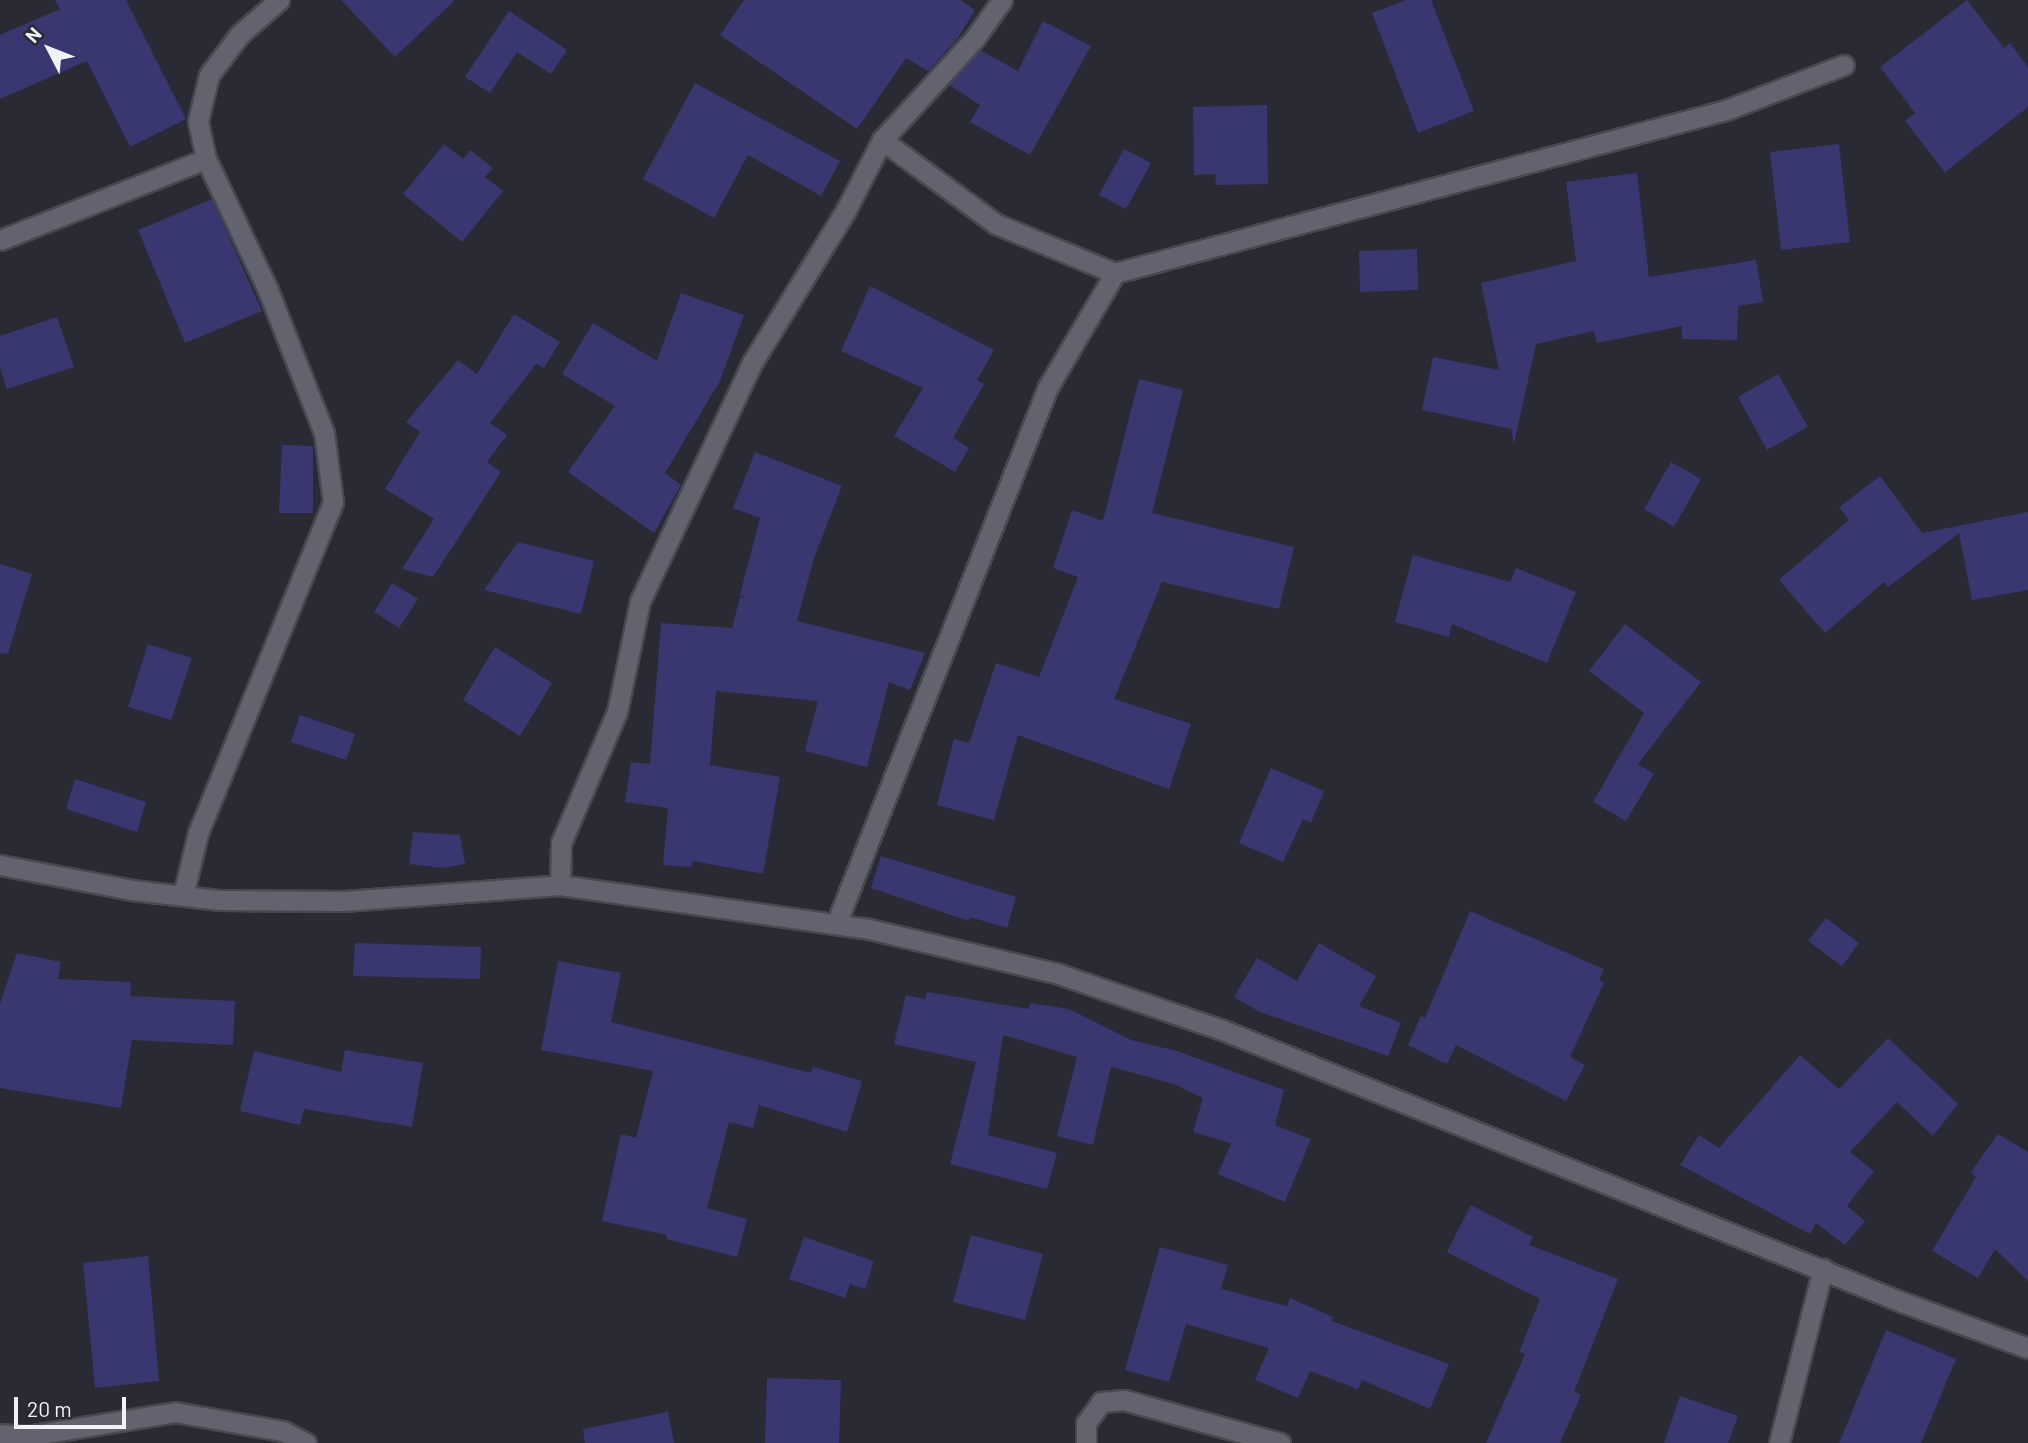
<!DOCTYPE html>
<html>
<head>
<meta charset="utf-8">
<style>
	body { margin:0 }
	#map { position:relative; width:2028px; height:1443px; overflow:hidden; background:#292a33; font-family:Barlow,sans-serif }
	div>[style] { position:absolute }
	.building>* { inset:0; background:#39376f }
	.roads { filter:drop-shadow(2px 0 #484850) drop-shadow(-2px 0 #484850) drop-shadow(0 2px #484850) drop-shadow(0 -2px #484850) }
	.minor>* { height:19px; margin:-9.5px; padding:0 9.5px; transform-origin:9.5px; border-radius:9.5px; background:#62636e }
	.tertiary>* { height:19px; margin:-9.5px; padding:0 9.5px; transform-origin:9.5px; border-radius:9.5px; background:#62636e }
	span { translate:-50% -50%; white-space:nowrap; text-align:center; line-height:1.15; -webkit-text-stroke:6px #292a33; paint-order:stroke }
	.north { position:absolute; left:14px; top:14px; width:70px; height:70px; -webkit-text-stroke:5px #292a33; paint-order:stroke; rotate:312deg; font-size:19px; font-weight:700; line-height:28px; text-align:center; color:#f2f3f9 }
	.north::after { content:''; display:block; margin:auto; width:24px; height:32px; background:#f2f3f9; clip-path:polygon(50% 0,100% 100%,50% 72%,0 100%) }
	.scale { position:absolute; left:14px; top:1397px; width:112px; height:32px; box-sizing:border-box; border:4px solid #f2f3f9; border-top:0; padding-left:9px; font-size:21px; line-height:24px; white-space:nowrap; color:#f2f3f9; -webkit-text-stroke:5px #292a33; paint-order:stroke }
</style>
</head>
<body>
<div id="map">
	<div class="building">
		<i style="clip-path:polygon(55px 0,126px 0,186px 119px,130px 147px,87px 61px,0 99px,0 35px,60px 9px)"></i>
		<i style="clip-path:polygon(341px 0,455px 0,395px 57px)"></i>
		<i style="clip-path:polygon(744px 0,960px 0,975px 10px,958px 38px,928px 71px,906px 58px,857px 129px,720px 35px)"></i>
		<i style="clip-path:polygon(1406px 0,1431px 0,1474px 111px,1418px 133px,1372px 13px)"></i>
		<i style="clip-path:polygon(1967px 0,2004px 48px,2010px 43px,2028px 67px,2028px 107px,1945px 172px,1905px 121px,1915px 113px,1880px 67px)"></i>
		<i style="clip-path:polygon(509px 11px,567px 50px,551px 74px,517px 52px,490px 93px,465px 77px)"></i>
		<i style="clip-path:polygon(1043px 21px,1091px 46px,1030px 155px,970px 122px,980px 105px,949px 85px,980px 50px,1018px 71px)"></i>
		<i style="clip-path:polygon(695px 83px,840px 161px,821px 196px,748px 155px,714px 218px,643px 179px)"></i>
		<i style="clip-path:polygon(1267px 105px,1268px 184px,1216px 185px,1215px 174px,1194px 175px,1193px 107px)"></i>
		<i style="clip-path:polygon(444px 144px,463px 159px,470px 150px,493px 168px,485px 177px,503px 191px,462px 242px,403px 194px)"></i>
		<i style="clip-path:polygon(1839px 144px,1850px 242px,1781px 250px,1770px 152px)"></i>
		<i style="clip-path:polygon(1124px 149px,1151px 163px,1126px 209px,1099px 195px)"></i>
		<i style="clip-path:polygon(1637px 173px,1649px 277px,1756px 260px,1763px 302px,1738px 306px,1737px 340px,1682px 339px,1682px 326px,1597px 343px,1594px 331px,1536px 344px,1514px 444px,1511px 429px,1422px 410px,1433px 357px,1499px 370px,1481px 283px,1576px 261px,1566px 182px)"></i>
		<i style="clip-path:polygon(212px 199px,262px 311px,185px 343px,138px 230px)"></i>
		<i style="clip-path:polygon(1417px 249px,1418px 290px,1360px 292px,1359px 251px)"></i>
		<i style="clip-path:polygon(870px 286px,994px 350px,977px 380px,984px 384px,953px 438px,969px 448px,955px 472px,894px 436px,923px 388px,841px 351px)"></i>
		<i style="clip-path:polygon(681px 293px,744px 315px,720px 381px,665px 473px,681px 485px,654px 533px,568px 472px,615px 406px,562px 374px,593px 323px,657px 361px)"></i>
		<i style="clip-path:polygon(514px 314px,560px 342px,544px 368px,536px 364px,490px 423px,507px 435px,487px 462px,501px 472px,433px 577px,402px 569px,434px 519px,385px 489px,420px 432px,406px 422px,458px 360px,477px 374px)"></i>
		<i style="clip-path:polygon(57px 317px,74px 367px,7px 389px,0 368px,0 336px)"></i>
		<i style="clip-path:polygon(1778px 374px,1808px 427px,1767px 450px,1738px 397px)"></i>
		<i style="clip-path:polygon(1139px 379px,1183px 390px,1152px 513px,1294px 547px,1279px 609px,1162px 582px,1114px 699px,1191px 724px,1169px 789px,1018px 735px,994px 820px,937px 805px,954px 739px,969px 743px,996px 663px,1039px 677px,1078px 577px,1053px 568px,1072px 510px,1103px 521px)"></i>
		<i style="clip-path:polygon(282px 445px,313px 446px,313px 513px,279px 513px)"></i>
		<i style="clip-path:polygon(755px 452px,842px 486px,814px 558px,797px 621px,925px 653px,910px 690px,889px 682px,867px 767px,805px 751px,818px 701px,716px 691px,710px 765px,780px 777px,763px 874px,693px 861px,692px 867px,663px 865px,668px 808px,625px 802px,631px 762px,650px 764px,661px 623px,732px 628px,740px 597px,745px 598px,740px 595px,760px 518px,733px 508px)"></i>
		<i style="clip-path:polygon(1671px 462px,1701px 479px,1674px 527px,1644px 509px)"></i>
		<i style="clip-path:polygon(1880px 476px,1922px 533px,2028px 512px,2028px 590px,1972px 600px,1959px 533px,1888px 587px,1884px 582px,1825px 633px,1779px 580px,1849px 520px,1839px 507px)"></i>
		<i style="clip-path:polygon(518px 542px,594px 561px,581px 614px,484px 590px)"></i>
		<i style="clip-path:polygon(1413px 555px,1510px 582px,1516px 568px,1576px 592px,1547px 663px,1452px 624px,1449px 637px,1395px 622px)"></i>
		<i style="clip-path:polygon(0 564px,32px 574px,8px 654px,0 653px)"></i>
		<i style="clip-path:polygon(392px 583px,418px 599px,399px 628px,374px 612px)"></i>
		<i style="clip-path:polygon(1625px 624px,1701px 682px,1638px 764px,1654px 774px,1626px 821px,1593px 802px,1644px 713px,1589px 671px)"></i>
		<i style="clip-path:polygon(148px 644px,192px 658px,171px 720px,128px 707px)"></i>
		<i style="clip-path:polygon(495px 647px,552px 683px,520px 736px,463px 700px)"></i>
		<i style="clip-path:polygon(300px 715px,355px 734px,346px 760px,291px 742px)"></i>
		<i style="clip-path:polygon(1271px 768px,1324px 791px,1311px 823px,1303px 819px,1283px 862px,1239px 843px)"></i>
		<i style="clip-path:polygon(75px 779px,146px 802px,137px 832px,66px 809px)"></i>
		<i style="clip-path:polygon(413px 832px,460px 835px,465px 864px,443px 868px,409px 864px)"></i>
		<i style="clip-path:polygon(881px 856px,1016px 897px,1007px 928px,970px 917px,969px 921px,871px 888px)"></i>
		<i style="clip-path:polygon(1470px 911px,1604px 969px,1599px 980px,1604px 983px,1570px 1057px,1585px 1065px,1566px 1101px,1456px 1045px,1447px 1064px,1408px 1045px,1421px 1016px,1425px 1018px)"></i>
		<i style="clip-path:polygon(1826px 918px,1859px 943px,1842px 966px,1808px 941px)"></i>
		<i style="clip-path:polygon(355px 943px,481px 947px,480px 979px,353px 976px)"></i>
		<i style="clip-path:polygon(1319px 943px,1376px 976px,1359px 1006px,1401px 1023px,1388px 1056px,1260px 1012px,1234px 997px,1257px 958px,1297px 981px)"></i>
		<i style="clip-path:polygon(17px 953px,61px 962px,58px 979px,131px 982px,130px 996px,235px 1001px,233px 1045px,132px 1040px,121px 1108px,0 1088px,0 1004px)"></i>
		<i style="clip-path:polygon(558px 961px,621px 973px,611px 1022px,811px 1073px,813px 1067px,862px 1081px,847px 1132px,759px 1105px,753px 1128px,729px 1122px,707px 1208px,747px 1219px,737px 1257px,666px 1239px,667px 1235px,602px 1221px,621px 1134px,636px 1138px,653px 1071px,541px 1050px)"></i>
		<i style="clip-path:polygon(927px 992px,1029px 1009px,1030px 1003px,1069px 1009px,1131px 1040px,1177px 1051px,1284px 1090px,1275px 1125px,1311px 1139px,1285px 1202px,1218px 1174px,1231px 1143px,1193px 1132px,1203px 1098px,1174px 1084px,1111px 1067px,1093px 1145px,1057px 1136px,1077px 1057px,1003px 1035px,988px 1135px,1057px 1153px,1047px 1189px,950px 1164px,976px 1062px,894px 1044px,906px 995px,925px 999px)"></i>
		<i style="clip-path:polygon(1888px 1038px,1958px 1104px,1933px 1136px,1897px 1102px,1850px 1152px,1874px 1171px,1847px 1206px,1865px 1221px,1845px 1245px,1816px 1223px,1810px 1234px,1680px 1165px,1699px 1135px,1719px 1148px,1800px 1055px,1839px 1089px)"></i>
		<i style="clip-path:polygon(345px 1050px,423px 1063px,412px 1127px,304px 1109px,300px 1125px,240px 1111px,254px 1051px,341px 1072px)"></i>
		<i style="clip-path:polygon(1998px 1134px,2028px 1152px,2028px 1281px,1995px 1249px,1978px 1278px,1932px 1251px,1976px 1177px,1971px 1172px)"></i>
		<i style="clip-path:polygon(1471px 1205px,1533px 1237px,1529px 1245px,1618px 1279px,1574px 1392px,1581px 1395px,1560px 1443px,1486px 1443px,1525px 1354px,1519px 1352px,1540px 1299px,1447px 1252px)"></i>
		<i style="clip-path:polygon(971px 1235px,1043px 1254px,1025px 1320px,953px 1302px)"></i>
		<i style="clip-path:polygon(804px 1237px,874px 1261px,865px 1289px,850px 1284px,845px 1298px,789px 1279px)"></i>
		<i style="clip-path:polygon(1160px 1247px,1228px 1265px,1221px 1289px,1287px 1306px,1290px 1298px,1333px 1317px,1332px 1321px,1449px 1364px,1430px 1409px,1362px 1380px,1358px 1389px,1310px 1371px,1298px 1398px,1255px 1380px,1269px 1348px,1186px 1324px,1169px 1382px,1125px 1370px)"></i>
		<i style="clip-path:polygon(148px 1256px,159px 1381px,95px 1388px,83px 1263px)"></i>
		<i style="clip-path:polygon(1886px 1330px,1956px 1359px,1921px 1443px,1839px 1443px)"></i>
		<i style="clip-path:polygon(767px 1378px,841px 1380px,839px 1443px,765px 1443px)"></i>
		<i style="clip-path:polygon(1680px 1396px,1738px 1416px,1728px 1443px,1664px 1443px)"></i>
		<i style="clip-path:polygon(668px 1412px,674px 1443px,585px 1443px,583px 1429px)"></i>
	</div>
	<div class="roads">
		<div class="minor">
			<i style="left:882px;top:140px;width:142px;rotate:36.4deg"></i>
			<i style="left:996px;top:224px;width:129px;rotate:22.4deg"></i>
			<i style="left:1115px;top:273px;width:632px;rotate:-14.94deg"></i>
			<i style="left:1726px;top:110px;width:126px;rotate:-20.9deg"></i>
			<i style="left:0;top:240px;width:221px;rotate:-21.5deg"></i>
			<i style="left:560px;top:885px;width:42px;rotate:-88.6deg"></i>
			<i style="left:561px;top:843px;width:142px;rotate:-66.9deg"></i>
			<i style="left:617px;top:712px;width:113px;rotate:-78.3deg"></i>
			<i style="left:640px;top:601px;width:263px;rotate:-64.8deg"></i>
			<i style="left:752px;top:363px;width:180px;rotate:-58.4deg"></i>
			<i style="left:846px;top:210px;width:79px;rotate:-62.8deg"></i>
			<i style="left:882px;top:140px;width:138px;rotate:-47.6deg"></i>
			<i style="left:975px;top:38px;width:47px;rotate:-54.6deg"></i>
			<i style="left:183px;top:896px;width:65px;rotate:-76.6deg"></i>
			<i style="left:198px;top:833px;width:357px;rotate:-67.8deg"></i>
			<i style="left:333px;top:502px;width:70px;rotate:-97.4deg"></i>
			<i style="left:324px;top:433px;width:154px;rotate:-111.4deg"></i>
			<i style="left:268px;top:290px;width:145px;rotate:-115.3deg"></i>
			<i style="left:206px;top:159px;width:39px;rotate:-102deg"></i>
			<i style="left:198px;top:121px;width:47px;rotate:-76.6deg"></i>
			<i style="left:209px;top:75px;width:51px;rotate:-52.9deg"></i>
			<i style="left:240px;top:34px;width:52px;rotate:-41.1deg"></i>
			<i style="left:836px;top:924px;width:577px;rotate:-68.46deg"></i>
			<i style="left:1048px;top:387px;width:132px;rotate:-59.6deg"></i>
			<i style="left:0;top:1434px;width:27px;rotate:4deg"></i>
			<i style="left:27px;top:1436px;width:150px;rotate:-9.2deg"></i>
			<i style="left:175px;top:1412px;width:110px;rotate:10deg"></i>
			<i style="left:283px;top:1431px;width:26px;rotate:28deg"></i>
			<i style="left:1086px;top:1443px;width:20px;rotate:-90deg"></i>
			<i style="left:1086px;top:1423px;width:26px;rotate:-54deg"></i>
			<i style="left:1101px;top:1402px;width:23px;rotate:-5deg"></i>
			<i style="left:1124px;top:1400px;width:162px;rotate:15.4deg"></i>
			<i style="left:1779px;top:1443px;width:180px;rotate:-75.9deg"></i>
		</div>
		<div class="tertiary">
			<i style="left:0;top:865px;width:134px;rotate:10.7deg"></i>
			<i style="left:132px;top:890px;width:89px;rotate:6.5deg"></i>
			<i style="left:220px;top:900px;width:124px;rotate:0.5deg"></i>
			<i style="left:344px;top:901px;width:217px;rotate:-4.2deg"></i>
			<i style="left:560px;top:885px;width:312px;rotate:8.1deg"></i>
			<i style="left:869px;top:929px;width:195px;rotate:13.3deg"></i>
			<i style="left:1059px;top:974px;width:170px;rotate:18.9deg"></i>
			<i style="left:1220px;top:1029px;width:735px;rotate:21.82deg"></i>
			<i style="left:1902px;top:1302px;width:134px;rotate:20.1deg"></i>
		</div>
	</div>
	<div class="north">N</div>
	<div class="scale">20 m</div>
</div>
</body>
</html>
